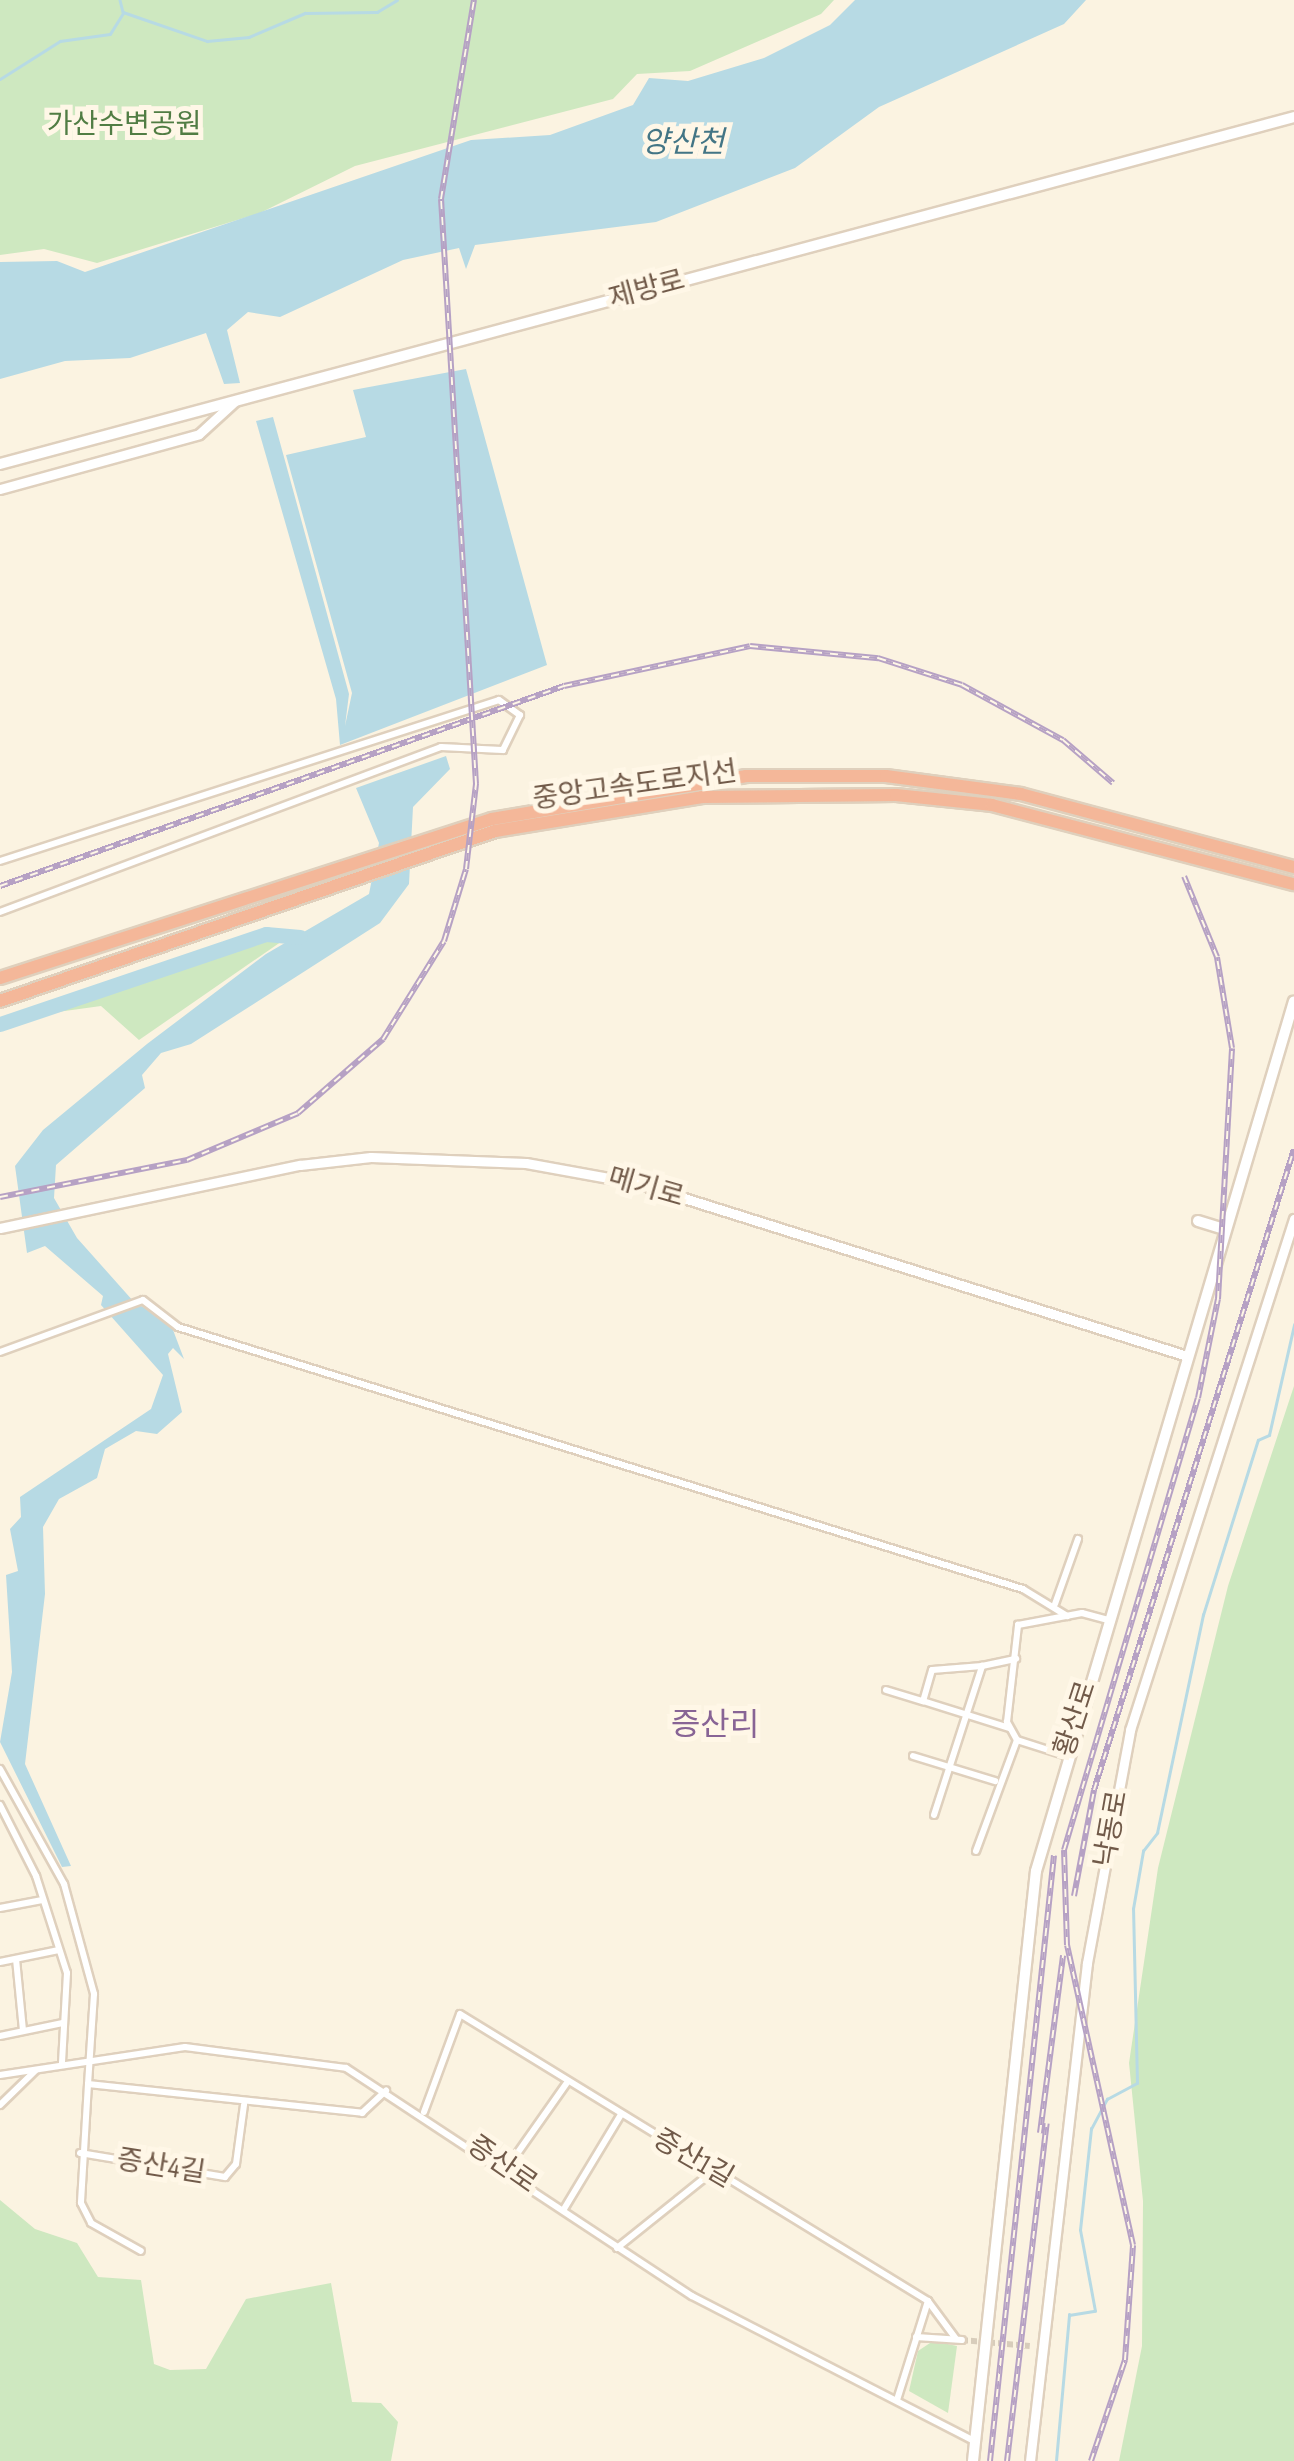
<!DOCTYPE html>
<html>
<head>
<meta charset="utf-8">
<style>
	body { margin:0 }
	#map { position:relative; width:1294px; height:2461px; overflow:hidden; background:#fbf3e1; font-family:"Sofia Sans Condensed","Noto Sans KR",sans-serif }
	div>[style] { position:absolute }
	.green>* { inset:0; background:#cee8c0 }
	.water>* { inset:0; background:#b7dae4 }
	.stream>* { height:2.5px; margin:-1.25px; padding:0 1.25px; transform-origin:1.25px; border-radius:1.25px; background:#b7dae4 }
	.river>* { height:15px; margin:-7.5px; padding:0 7.5px; transform-origin:7.5px; border-radius:7.5px; background:#b7dae4 }
	.minor-tunnel>* { height:6px; margin-top:-3px; transform-origin:0; background:repeating-linear-gradient(90deg,#d8cdbb 0 6px,transparent 0 9px) }
	.roads { filter:drop-shadow(2px 0 #dfd0bd) drop-shadow(-2px 0 #dfd0bd) drop-shadow(0 2px #dfd0bd) drop-shadow(0 -2px #dfd0bd) }
	.minor>* { height:6px; margin:-3px; padding:0 3px; transform-origin:3px; border-radius:3px; background:#fff }
	.tertiary>* { height:9px; margin:-4.5px; padding:0 4.5px; transform-origin:4.5px; border-radius:4.5px; background:#fff }
	.secondary>* { height:10px; margin:-5px; padding:0 5px; transform-origin:5px; border-radius:5px; background:#fff }
	.motorway>* { height:12px; margin:-6px; padding:0 6px; transform-origin:6px; border-radius:6px; background:#f4b799 }
	.rail>* { height:6px; margin-top:-3px; transform-origin:0; background:repeating-linear-gradient(90deg,#fff7e7 0 8px,#b6a1c4 0 16px); box-sizing:border-box; border-block:2px solid #b6a1c4 }
	span { translate:-50% -50%; white-space:nowrap; text-align:center; line-height:1.15; -webkit-text-stroke:10px #fff7e7; paint-order:stroke }
	.park-label { font-size:28px; color:#517d44 }
	.street-label { font-size:28px; color:#715a49 }
	.water-label { font-size:30px; color:#437585; font-style:italic }
	.quarter-label { font-size:32px; color:#886495 }
</style>
</head>
<body>
<div id="map">
	<div class="green">
		<i style="clip-path:polygon(0 0,834px 0,821px 14px,690px 71px,637px 74px,613px 99px,355px 166px,260px 213px,97px 263px,44px 249px,0 255px)"></i>
		<i style="clip-path:polygon(268px 937px,288px 937px,139px 1040px,101px 1006px,43px 1014px)"></i>
		<i style="clip-path:polygon(1294px 1386px,1294px 2461px,1119px 2461px,1142px 2346px,1143px 2201px,1129px 2063px,1158px 1868px,1228px 1586px)"></i>
		<i style="clip-path:polygon(0 2200px,35px 2229px,77px 2243px,98px 2277px,141px 2280px,154px 2364px,170px 2370px,206px 2369px,246px 2299px,331px 2283px,352px 2402px,381px 2403px,398px 2422px,391px 2461px,0 2461px)"></i>
		<i style="clip-path:polygon(933px 2341px,957px 2346px,948px 2413px,909px 2391px,918px 2351px)"></i>
	</div>
	<div class="water">
		<i style="clip-path:polygon(855px 0,1086px 0,1064px 24px,879px 107px,795px 168px,656px 222px,475px 245px,466px 269px,459px 248px,403px 260px,280px 317px,248px 312px,227px 330px,240px 383px,224px 384px,206px 333px,130px 358px,65px 361px,0 379px,0 262px,57px 261px,85px 272px,471px 140px,550px 135px,633px 105px,649px 78px,688px 81px,764px 58px,830px 25px)"></i>
		<i style="clip-path:polygon(466px 369px,547px 665px,340px 745px,336px 699px,256px 421px,273px 417px,349px 694px,345px 726px,352px 693px,286px 455px,366px 437px,353px 390px)"></i>
		<i style="clip-path:polygon(446px 756px,450px 769px,413px 807px,409px 884px,380px 923px,191px 1044px,161px 1053px,142px 1075px,145px 1088px,56px 1165px,54px 1198px,77px 1238px,134px 1302px,170px 1322px,184px 1359px,173px 1348px,168px 1354px,182px 1412px,157px 1434px,136px 1431px,105px 1449px,97px 1478px,59px 1499px,43px 1527px,45px 1594px,25px 1764px,71px 1866px,62px 1867px,0 1742px,12px 1672px,6px 1575px,18px 1571px,10px 1529px,21px 1517px,20px 1497px,151px 1409px,163px 1375px,101px 1305px,103px 1296px,45px 1246px,27px 1253px,15px 1166px,43px 1130px,147px 1044px,266px 954px,369px 894px,379px 843px,356px 788px)"></i>
	</div>
	<div class="stream">
		<i style="left:120px;top:0;width:12px;rotate:76deg"></i>
		<i style="left:123px;top:12px;width:89px;rotate:19deg"></i>
		<i style="left:207px;top:41px;width:42px;rotate:-5.4deg"></i>
		<i style="left:249px;top:37px;width:61px;rotate:-23.2deg"></i>
		<i style="left:305px;top:13px;width:72px;rotate:-0.8deg"></i>
		<i style="left:377px;top:12px;width:23px;rotate:-31deg"></i>
		<i style="left:0;top:79px;width:71px;rotate:-32.3deg"></i>
		<i style="left:60px;top:41px;width:50px;rotate:-8deg"></i>
		<i style="left:110px;top:34px;width:25px;rotate:-58deg"></i>
		<i style="left:1056px;top:2461px;width:147px;rotate:-84.9deg"></i>
		<i style="left:1069px;top:2315px;width:26px;rotate:-9deg"></i>
		<i style="left:1095px;top:2311px;width:82px;rotate:-100.5deg"></i>
		<i style="left:1080px;top:2230px;width:102px;rotate:-83.8deg"></i>
		<i style="left:1091px;top:2129px;width:34px;rotate:-62deg"></i>
		<i style="left:1107px;top:2099px;width:34px;rotate:-28deg"></i>
		<i style="left:1137px;top:2083px;width:174px;rotate:-91.3deg"></i>
		<i style="left:1133px;top:1909px;width:59px;rotate:-80.2deg"></i>
		<i style="left:1143px;top:1851px;width:23px;rotate:-52deg"></i>
		<i style="left:1157px;top:1833px;width:223px;rotate:-78.1deg"></i>
		<i style="left:1203px;top:1615px;width:183px;rotate:-72.6deg"></i>
		<i style="left:1258px;top:1440px;width:12px;rotate:-24deg"></i>
		<i style="left:1269px;top:1435px;width:113px;rotate:-77.2deg"></i>
	</div>
	<div class="river">
		<i style="left:0;top:1024px;width:281px;rotate:-18.7deg"></i>
		<i style="left:266px;top:934px;width:34px;rotate:5deg"></i>
	</div>
	<div class="minor-tunnel">
		<i style="left:962px;top:2340px;width:68px;rotate:5deg"></i>
	</div>
	<div class="roads">
		<div class="minor">
			<i style="left:0;top:861px;width:524px;rotate:-17.88deg"></i>
			<i style="left:499px;top:700px;width:26px;rotate:36deg"></i>
			<i style="left:520px;top:715px;width:39px;rotate:116deg"></i>
			<i style="left:503px;top:750px;width:62px;rotate:-177.2deg"></i>
			<i style="left:441px;top:747px;width:471px;rotate:159.5deg"></i>
			<i style="left:0;top:1352px;width:152px;rotate:-20deg"></i>
			<i style="left:143px;top:1300px;width:44px;rotate:37.6deg"></i>
			<i style="left:178px;top:1327px;width:885px;rotate:17.23deg"></i>
			<i style="left:1023px;top:1589px;width:52px;rotate:31.5deg"></i>
			<i style="left:1055px;top:1604px;width:69px;rotate:-70.5deg"></i>
			<i style="left:982px;top:1666px;width:50px;rotate:175.4deg"></i>
			<i style="left:932px;top:1670px;width:32px;rotate:106deg"></i>
			<i style="left:923px;top:1701px;width:90px;rotate:17.4deg"></i>
			<i style="left:886px;top:1690px;width:39px;rotate:17deg"></i>
			<i style="left:1064px;top:1755px;width:49px;rotate:-162.3deg"></i>
			<i style="left:1017px;top:1740px;width:21px;rotate:-119deg"></i>
			<i style="left:1007px;top:1722px;width:98px;rotate:-83.5deg"></i>
			<i style="left:1018px;top:1625px;width:65px;rotate:-10.6deg"></i>
			<i style="left:1082px;top:1613px;width:28px;rotate:15deg"></i>
			<i style="left:913px;top:1756px;width:86px;rotate:17deg"></i>
			<i style="left:0;top:1769px;width:132px;rotate:60.9deg"></i>
			<i style="left:64px;top:1884px;width:114px;rotate:74.7deg"></i>
			<i style="left:94px;top:1994px;width:90px;rotate:93.8deg"></i>
			<i style="left:88px;top:2084px;width:276px;rotate:6deg"></i>
			<i style="left:362px;top:2113px;width:33px;rotate:-43deg"></i>
			<i style="left:0;top:1805px;width:80px;rotate:63.1deg"></i>
			<i style="left:36px;top:1876px;width:102px;rotate:72.3deg"></i>
			<i style="left:67px;top:1973px;width:90px;rotate:93.2deg"></i>
			<i style="left:934px;top:1815px;width:157px;rotate:-72.1deg"></i>
			<i style="left:982px;top:1666px;width:35px;rotate:-12deg"></i>
			<i style="left:976px;top:1851px;width:118px;rotate:-69.7deg"></i>
			<i style="left:0;top:1908px;width:43px;rotate:-10.8deg"></i>
			<i style="left:16px;top:1959px;width:72px;rotate:84.4deg"></i>
			<i style="left:0;top:1962px;width:60px;rotate:-11.5deg"></i>
			<i style="left:0;top:2036px;width:64px;rotate:-11.7deg"></i>
			<i style="left:0;top:2075px;width:187px;rotate:-8.6deg"></i>
			<i style="left:185px;top:2047px;width:162px;rotate:7.4deg"></i>
			<i style="left:346px;top:2068px;width:414px;rotate:33.4deg"></i>
			<i style="left:692px;top:2296px;width:317px;rotate:27.2deg"></i>
			<i style="left:88px;top:2084px;width:119px;rotate:93.4deg"></i>
			<i style="left:81px;top:2203px;width:22px;rotate:63deg"></i>
			<i style="left:91px;top:2223px;width:57px;rotate:29.2deg"></i>
			<i style="left:0;top:2105px;width:50px;rotate:-44.2deg"></i>
			<i style="left:424px;top:2112px;width:104px;rotate:-69.8deg"></i>
			<i style="left:460px;top:2014px;width:549px;rotate:31.52deg"></i>
			<i style="left:928px;top:2301px;width:104px;rotate:107.4deg"></i>
			<i style="left:80px;top:2153px;width:147px;rotate:9.4deg"></i>
			<i style="left:225px;top:2177px;width:17px;rotate:-50deg"></i>
			<i style="left:236px;top:2164px;width:60px;rotate:-82.3deg"></i>
			<i style="left:507px;top:2168px;width:103px;rotate:-54.9deg"></i>
			<i style="left:564px;top:2209px;width:109px;rotate:-58.9deg"></i>
			<i style="left:617px;top:2248px;width:123px;rotate:-38.7deg"></i>
			<i style="left:928px;top:2301px;width:47px;rotate:53.6deg"></i>
			<i style="left:916px;top:2337px;width:46px;rotate:3.7deg"></i>
		</div>
		<div class="tertiary">
			<i style="left:0;top:489px;width:206px;rotate:-15.4deg"></i>
			<i style="left:199px;top:434px;width:49px;rotate:-42.5deg"></i>
			<i style="left:0;top:1228px;width:307px;rotate:-11.9deg"></i>
			<i style="left:300px;top:1165px;width:71px;rotate:-6.4deg"></i>
			<i style="left:371px;top:1157px;width:155px;rotate:2.2deg"></i>
			<i style="left:526px;top:1163px;width:112px;rotate:10.3deg"></i>
			<i style="left:636px;top:1183px;width:578px;rotate:17.43deg"></i>
			<i style="left:1030px;top:2461px;width:501px;rotate:-83.47deg"></i>
			<i style="left:1087px;top:1963px;width:237px;rotate:-79.5deg"></i>
			<i style="left:1130px;top:1730px;width:537px;rotate:-72.21deg"></i>
		</div>
		<div class="secondary">
			<i style="left:0;top:464px;width:1340px;rotate:-15.01deg"></i>
			<i style="left:1198px;top:1221px;width:28px;rotate:17deg"></i>
			<i style="left:973px;top:2461px;width:593px;rotate:-83.91deg"></i>
			<i style="left:1036px;top:1871px;width:907px;rotate:-73.48deg"></i>
		</div>
		<div class="motorway">
			<i style="left:0;top:978px;width:517px;rotate:-17.91deg"></i>
			<i style="left:492px;top:819px;width:258px;rotate:-9.6deg"></i>
			<i style="left:746px;top:776px;width:140px"></i>
			<i style="left:886px;top:776px;width:136px;rotate:7.6deg"></i>
			<i style="left:1021px;top:794px;width:283px;rotate:15deg"></i>
			<i style="left:0;top:1001px;width:523px;rotate:-18.95deg"></i>
			<i style="left:495px;top:831px;width:210px;rotate:-9.3deg"></i>
			<i style="left:702px;top:797px;width:194px;rotate:-0.6deg"></i>
			<i style="left:896px;top:795px;width:97px;rotate:5.9deg"></i>
			<i style="left:992px;top:805px;width:312px;rotate:14.7deg"></i>
		</div>
	</div>
	<div class="rail">
		<i style="left:0;top:886px;width:598px;rotate:-19.53deg"></i>
		<i style="left:564px;top:686px;width:190px;rotate:-12.1deg"></i>
		<i style="left:750px;top:646px;width:129px;rotate:5.4deg"></i>
		<i style="left:878px;top:658px;width:88px;rotate:17.8deg"></i>
		<i style="left:962px;top:685px;width:115px;rotate:28.6deg"></i>
		<i style="left:1063px;top:740px;width:66px;rotate:40.7deg"></i>
		<i style="left:0;top:1197px;width:191px;rotate:-11.2deg"></i>
		<i style="left:187px;top:1160px;width:121px;rotate:-22.9deg"></i>
		<i style="left:298px;top:1113px;width:113px;rotate:-41deg"></i>
		<i style="left:383px;top:1039px;width:115px;rotate:-58.1deg"></i>
		<i style="left:444px;top:941px;width:75px;rotate:-73deg"></i>
		<i style="left:466px;top:869px;width:86px;rotate:-83.3deg"></i>
		<i style="left:476px;top:784px;width:586px;rotate:-93.42deg"></i>
		<i style="left:441px;top:199px;width:202px;rotate:-80.6deg"></i>
		<i style="left:1074px;top:1896px;width:108px;rotate:-79.3deg"></i>
		<i style="left:1094px;top:1790px;width:671px;rotate:-72.67deg"></i>
		<i style="left:1040px;top:2133px;width:179px;rotate:-82.6deg"></i>
		<i style="left:990px;top:2461px;width:609px;rotate:-83.97deg"></i>
		<i style="left:1007px;top:2461px;width:340px;rotate:-83.3deg"></i>
		<i style="left:1091px;top:2461px;width:107px;rotate:-71.4deg"></i>
		<i style="left:1125px;top:2360px;width:115px;rotate:-86deg"></i>
		<i style="left:1133px;top:2245px;width:307px;rotate:-102.4deg"></i>
		<i style="left:1067px;top:1945px;width:95px;rotate:-91.8deg"></i>
		<i style="left:1064px;top:1850px;width:471px;rotate:-73.5deg"></i>
		<i style="left:1198px;top:1398px;width:101px;rotate:-78.6deg"></i>
		<i style="left:1218px;top:1299px;width:251px;rotate:-86.8deg"></i>
		<i style="left:1232px;top:1048px;width:92px;rotate:-99.4deg"></i>
		<i style="left:1217px;top:957px;width:87px;rotate:-112.2deg"></i>
	</div>
	<div class="park-label">
		<span style="left:124px;top:125px">가산수변공원</span>
	</div>
	<div class="street-label">
		<span style="left:647px;top:290px;rotate:-15deg">제방로</span>
		<span style="left:635px;top:786px;rotate:-8deg">중앙고속도로지선</span>
		<span style="left:646px;top:1188px;rotate:16deg">메기로</span>
		<span style="left:1076px;top:1719px;rotate:-72deg">황산로</span>
		<span style="left:1112px;top:1829px;rotate:-80deg">낙동로</span>
		<span style="left:693px;top:2159px;rotate:30deg">증산1길</span>
		<span style="left:502px;top:2165px;rotate:35deg">증산로</span>
		<span style="left:161px;top:2167px;rotate:9deg">증산4길</span>
	</div>
	<div class="water-label">
		<span style="left:683px;top:143px">양산천</span>
	</div>
	<div class="quarter-label">
		<span style="left:715px;top:1726px">증산리</span>
	</div>
</div>
</body>
</html>
